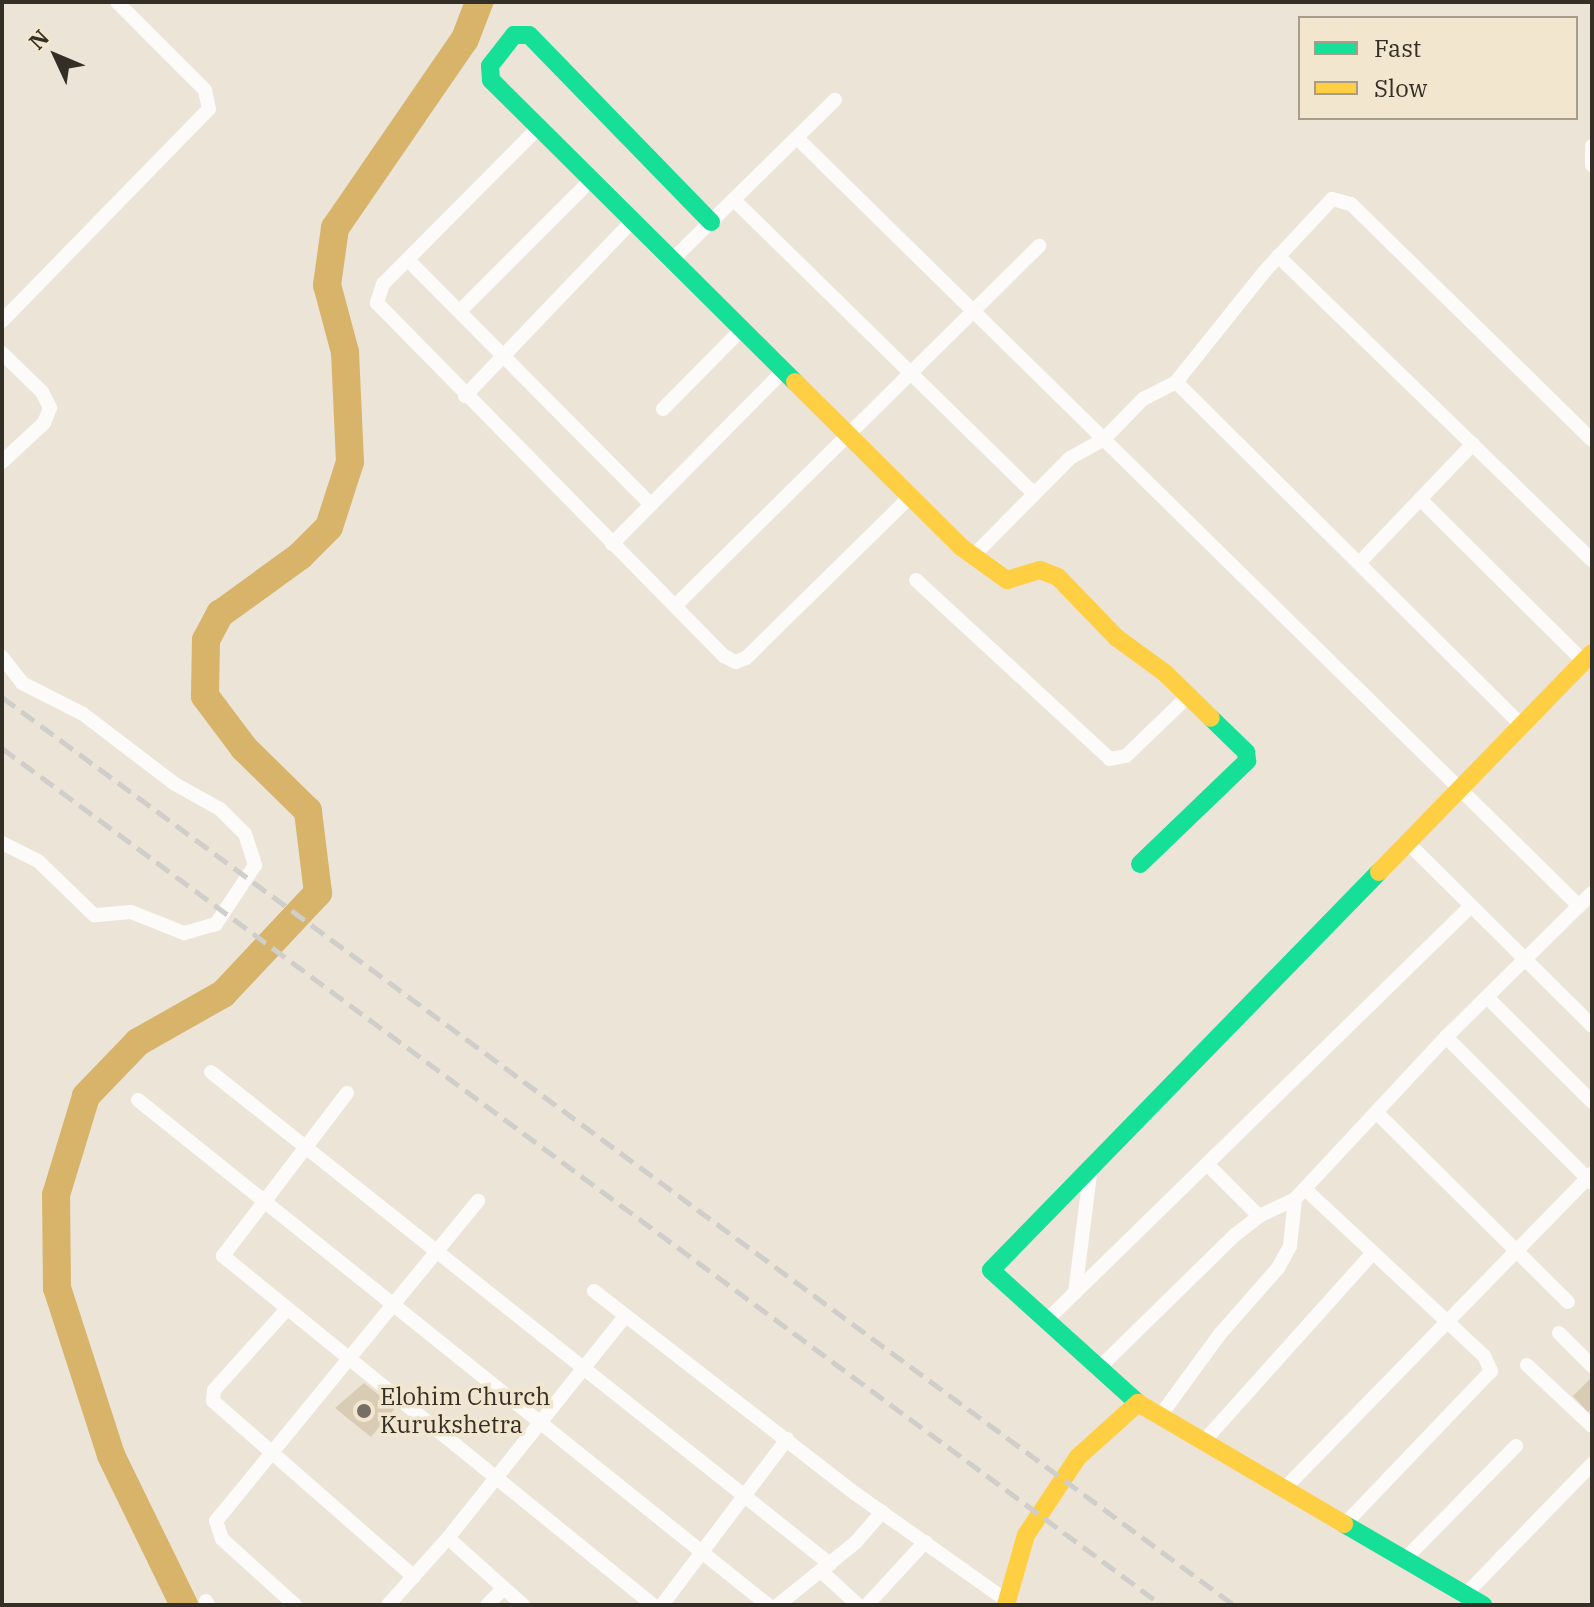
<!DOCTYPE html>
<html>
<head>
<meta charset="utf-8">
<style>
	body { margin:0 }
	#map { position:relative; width:1594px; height:1607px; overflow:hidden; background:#ebe4d7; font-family:"IBM Plex Serif",serif }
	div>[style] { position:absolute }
	.river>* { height:28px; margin:-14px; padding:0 14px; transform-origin:14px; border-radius:14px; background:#d8b36a }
	.building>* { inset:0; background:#d9ccb4 }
	.street>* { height:14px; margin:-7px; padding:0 7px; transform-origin:7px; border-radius:7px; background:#fcfbf9 }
	.fast>* { height:18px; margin:-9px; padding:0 9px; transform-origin:9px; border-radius:9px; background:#16e098 }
	.slow>* { height:18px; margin:-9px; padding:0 9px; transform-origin:9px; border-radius:9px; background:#ffcf43 }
	.rail>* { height:5px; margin-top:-2.5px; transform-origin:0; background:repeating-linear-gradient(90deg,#d0ceca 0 16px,transparent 0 24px) }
	.dots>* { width:22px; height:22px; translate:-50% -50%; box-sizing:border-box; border:4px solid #f3e6cf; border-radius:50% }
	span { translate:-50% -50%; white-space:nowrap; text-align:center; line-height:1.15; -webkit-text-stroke:7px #f3e6cf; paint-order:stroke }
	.poi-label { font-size:24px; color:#342f26 }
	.left { translate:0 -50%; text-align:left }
	.frame { position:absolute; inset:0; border:4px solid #342f26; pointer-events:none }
	.legend { position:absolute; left:1298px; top:16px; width:280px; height:104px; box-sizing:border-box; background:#f3e6cf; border:2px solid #a79d8b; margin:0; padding:10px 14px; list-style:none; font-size:24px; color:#342f26 }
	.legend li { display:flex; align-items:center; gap:16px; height:40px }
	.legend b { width:40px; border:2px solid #a79d8b }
	.north { position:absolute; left:16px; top:16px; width:80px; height:80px; -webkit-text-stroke:6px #f3e6cf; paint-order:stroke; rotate:314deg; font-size:22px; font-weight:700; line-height:32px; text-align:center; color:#342f26 }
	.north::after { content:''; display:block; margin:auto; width:28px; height:36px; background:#342f26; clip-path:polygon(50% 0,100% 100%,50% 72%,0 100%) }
</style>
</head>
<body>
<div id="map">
	<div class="river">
		<i style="left:184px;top:1605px;width:167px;rotate:-116deg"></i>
		<i style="left:111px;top:1455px;width:176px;rotate:-107.9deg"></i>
		<i style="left:57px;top:1288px;width:93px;rotate:-90.6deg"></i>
		<i style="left:56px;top:1195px;width:103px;rotate:-73.1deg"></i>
		<i style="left:86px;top:1096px;width:75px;rotate:-46.1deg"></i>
		<i style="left:138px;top:1042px;width:98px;rotate:-29.5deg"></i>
		<i style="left:223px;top:994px;width:139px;rotate:-46.8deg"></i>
		<i style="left:318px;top:893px;width:83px;rotate:-97deg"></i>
		<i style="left:308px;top:811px;width:90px;rotate:-135.5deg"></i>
		<i style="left:244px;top:748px;width:65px;rotate:-126.9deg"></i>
		<i style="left:205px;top:696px;width:56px;rotate:-89deg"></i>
		<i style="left:206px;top:640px;width:30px;rotate:-62deg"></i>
		<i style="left:220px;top:614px;width:99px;rotate:-35.9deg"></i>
		<i style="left:300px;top:556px;width:41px;rotate:-45deg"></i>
		<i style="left:329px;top:527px;width:68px;rotate:-72.1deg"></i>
		<i style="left:350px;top:462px;width:110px;rotate:-92.6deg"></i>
		<i style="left:345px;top:352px;width:69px;rotate:-105deg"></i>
		<i style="left:327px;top:285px;width:58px;rotate:-82deg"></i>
		<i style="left:335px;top:228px;width:229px;rotate:-55.5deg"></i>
		<i style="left:465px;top:39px;width:40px;rotate:-69deg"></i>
	</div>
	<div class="building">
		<i style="clip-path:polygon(1592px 1377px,1592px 1407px,1588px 1412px,1573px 1396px)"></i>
		<i style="clip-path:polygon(364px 1383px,395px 1408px,371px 1437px,335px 1408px)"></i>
	</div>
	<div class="street">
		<i style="left:537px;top:129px;width:218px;rotate:134.8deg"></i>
		<i style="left:383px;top:284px;width:20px;rotate:108deg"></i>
		<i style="left:377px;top:303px;width:495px;rotate:45.5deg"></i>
		<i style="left:724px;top:656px;width:13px;rotate:27deg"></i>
		<i style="left:736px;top:662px;width:11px;rotate:-22deg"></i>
		<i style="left:746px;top:658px;width:230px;rotate:-44.5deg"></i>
		<i style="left:797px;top:138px;width:1096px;rotate:44.48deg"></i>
		<i style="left:1592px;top:146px;width:19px;rotate:90deg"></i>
		<i style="left:734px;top:200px;width:417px;rotate:44.4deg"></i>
		<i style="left:1278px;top:256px;width:437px;rotate:44.1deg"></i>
		<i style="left:408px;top:260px;width:345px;rotate:45.2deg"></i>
		<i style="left:671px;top:261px;width:230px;rotate:-44.5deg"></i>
		<i style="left:460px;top:311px;width:184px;rotate:-45deg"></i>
		<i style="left:2px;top:321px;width:296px;rotate:-45.7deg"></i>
		<i style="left:209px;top:109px;width:19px;rotate:-102deg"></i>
		<i style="left:205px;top:90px;width:124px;rotate:-135deg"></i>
		<i style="left:2px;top:353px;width:56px;rotate:44.3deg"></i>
		<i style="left:42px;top:392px;width:18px;rotate:63deg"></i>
		<i style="left:50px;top:408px;width:16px;rotate:112deg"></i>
		<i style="left:44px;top:423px;width:57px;rotate:137.1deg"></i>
		<i style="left:1176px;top:382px;width:486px;rotate:44.8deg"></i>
		<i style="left:465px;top:396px;width:240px;rotate:-46.3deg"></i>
		<i style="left:663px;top:409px;width:111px;rotate:-45.4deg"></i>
		<i style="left:1420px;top:499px;width:231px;rotate:44.8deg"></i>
		<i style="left:612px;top:544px;width:243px;rotate:-45.3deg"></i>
		<i style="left:976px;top:553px;width:134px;rotate:-45.3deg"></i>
		<i style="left:1070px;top:458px;width:39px;rotate:-29deg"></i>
		<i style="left:1104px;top:439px;width:56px;rotate:-45.7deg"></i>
		<i style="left:1143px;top:399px;width:37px;rotate:-27deg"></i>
		<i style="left:1176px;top:382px;width:141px;rotate:-51.3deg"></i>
		<i style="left:1264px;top:272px;width:100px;rotate:-47deg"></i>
		<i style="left:1332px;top:199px;width:20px;rotate:15deg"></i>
		<i style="left:1351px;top:204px;width:337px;rotate:44.4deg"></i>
		<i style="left:1361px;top:561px;width:162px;rotate:-46.3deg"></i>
		<i style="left:916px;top:580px;width:264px;rotate:42.7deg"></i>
		<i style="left:1110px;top:759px;width:16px;rotate:-11deg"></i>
		<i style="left:1126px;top:756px;width:83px;rotate:-44deg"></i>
		<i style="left:676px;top:605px;width:511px;rotate:-44.68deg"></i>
		<i style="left:2px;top:657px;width:33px;rotate:52deg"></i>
		<i style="left:22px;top:683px;width:68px;rotate:26.9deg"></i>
		<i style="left:83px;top:714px;width:116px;rotate:37.3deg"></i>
		<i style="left:175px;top:784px;width:51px;rotate:29.1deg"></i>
		<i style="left:220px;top:809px;width:35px;rotate:45deg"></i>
		<i style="left:245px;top:834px;width:33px;rotate:72deg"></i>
		<i style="left:255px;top:865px;width:71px;rotate:123.5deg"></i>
		<i style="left:216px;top:924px;width:33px;rotate:164deg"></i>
		<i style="left:184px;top:933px;width:57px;rotate:-158.4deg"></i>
		<i style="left:131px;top:912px;width:37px;rotate:175deg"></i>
		<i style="left:94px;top:915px;width:78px;rotate:-136deg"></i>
		<i style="left:38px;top:861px;width:40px;rotate:-153.4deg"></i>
		<i style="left:1407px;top:842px;width:261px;rotate:44.8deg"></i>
		<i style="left:1487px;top:997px;width:148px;rotate:45deg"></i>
		<i style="left:1446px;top:1037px;width:206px;rotate:45deg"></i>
		<i style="left:211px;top:1072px;width:791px;rotate:38.48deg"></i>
		<i style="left:347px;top:1093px;width:205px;rotate:127.3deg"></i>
		<i style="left:223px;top:1256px;width:554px;rotate:39.06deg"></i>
		<i style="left:138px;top:1100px;width:807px;rotate:38.72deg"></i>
		<i style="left:1376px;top:1112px;width:270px;rotate:44.7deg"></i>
		<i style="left:1207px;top:1164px;width:74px;rotate:45deg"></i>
		<i style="left:1305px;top:1189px;width:245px;rotate:43deg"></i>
		<i style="left:1484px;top:1356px;width:17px;rotate:65deg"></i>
		<i style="left:1491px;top:1371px;width:211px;rotate:133.7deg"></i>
		<i style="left:594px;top:1291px;width:331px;rotate:37.8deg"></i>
		<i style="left:856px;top:1494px;width:185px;rotate:35.3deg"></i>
		<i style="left:1075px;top:1293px;width:127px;rotate:-82.8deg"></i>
		<i style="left:287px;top:1309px;width:109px;rotate:132deg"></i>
		<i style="left:214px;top:1390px;width:11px;rotate:95deg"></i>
		<i style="left:213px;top:1401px;width:267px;rotate:41.2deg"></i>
		<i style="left:1049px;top:1318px;width:590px;rotate:-44.31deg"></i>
		<i style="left:1559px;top:1333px;width:47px;rotate:45deg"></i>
		<i style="left:1527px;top:1365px;width:89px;rotate:43.2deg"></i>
		<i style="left:1100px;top:1367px;width:189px;rotate:-44.4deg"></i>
		<i style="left:1235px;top:1235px;width:31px;rotate:-38deg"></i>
		<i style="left:1259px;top:1216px;width:40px;rotate:-25deg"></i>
		<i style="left:1295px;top:1199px;width:221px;rotate:-47deg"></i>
		<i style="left:1446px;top:1037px;width:205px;rotate:-44.6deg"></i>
		<i style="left:1160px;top:1416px;width:102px;rotate:-53.8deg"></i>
		<i style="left:1220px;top:1334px;width:88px;rotate:-48.7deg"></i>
		<i style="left:1278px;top:1268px;width:25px;rotate:-61deg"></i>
		<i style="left:1290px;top:1246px;width:47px;rotate:-83.9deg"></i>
		<i style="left:1204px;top:1441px;width:251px;rotate:-48.1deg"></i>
		<i style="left:1286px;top:1487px;width:438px;rotate:-45.7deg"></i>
		<i style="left:448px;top:1538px;width:101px;rotate:41.8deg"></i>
		<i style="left:1404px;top:1560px;width:160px;rotate:-45.5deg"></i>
		<i style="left:821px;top:1571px;width:50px;rotate:42.6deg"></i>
		<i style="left:1464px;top:1596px;width:184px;rotate:-45.9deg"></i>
		<i style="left:206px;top:1601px;width:4px;rotate:63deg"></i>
		<i style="left:295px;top:1605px;width:98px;rotate:-137.9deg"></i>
		<i style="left:222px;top:1539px;width:19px;rotate:-108deg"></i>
		<i style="left:216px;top:1521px;width:414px;rotate:-50.7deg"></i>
		<i style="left:388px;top:1605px;width:90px;rotate:-48.2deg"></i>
		<i style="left:448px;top:1538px;width:284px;rotate:-51.4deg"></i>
		<i style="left:487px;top:1605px;width:24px;rotate:-45deg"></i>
		<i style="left:662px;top:1605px;width:208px;rotate:-53deg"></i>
		<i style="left:778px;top:1605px;width:100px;rotate:-38.9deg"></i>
		<i style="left:856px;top:1542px;width:40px;rotate:-49deg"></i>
		<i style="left:867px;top:1605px;width:86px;rotate:-47.4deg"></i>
	</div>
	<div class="fast">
		<i style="left:711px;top:222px;width:261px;rotate:-134.2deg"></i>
		<i style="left:529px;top:35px;width:15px;rotate:180deg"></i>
		<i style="left:514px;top:35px;width:39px;rotate:128deg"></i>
		<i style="left:490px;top:66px;width:14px;rotate:86deg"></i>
		<i style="left:491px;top:80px;width:429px;rotate:44.8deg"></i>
		<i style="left:1140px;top:864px;width:149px;rotate:-43.9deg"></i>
		<i style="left:1247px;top:761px;width:9px;rotate:-96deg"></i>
		<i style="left:1246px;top:752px;width:49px;rotate:-135.8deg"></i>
		<i style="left:1138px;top:1403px;width:198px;rotate:-137.9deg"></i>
		<i style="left:991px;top:1270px;width:556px;rotate:-45.73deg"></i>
		<i style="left:1344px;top:1524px;width:161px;rotate:30.2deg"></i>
	</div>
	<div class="slow">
		<i style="left:795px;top:382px;width:234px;rotate:44.8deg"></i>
		<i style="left:961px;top:547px;width:57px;rotate:35.7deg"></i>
		<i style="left:1007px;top:580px;width:34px;rotate:-17deg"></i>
		<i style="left:1040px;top:570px;width:19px;rotate:21deg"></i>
		<i style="left:1058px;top:577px;width:85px;rotate:46deg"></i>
		<i style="left:1117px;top:638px;width:59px;rotate:36.1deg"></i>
		<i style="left:1165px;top:673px;width:64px;rotate:44.4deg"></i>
		<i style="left:1379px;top:872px;width:305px;rotate:-45.8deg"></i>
		<i style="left:1006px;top:1605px;width:73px;rotate:-74.1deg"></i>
		<i style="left:1026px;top:1535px;width:94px;rotate:-56.3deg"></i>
		<i style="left:1078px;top:1457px;width:81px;rotate:-42deg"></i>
		<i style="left:1138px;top:1403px;width:239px;rotate:30.4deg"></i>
	</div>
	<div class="rail">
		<i style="left:2px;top:697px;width:1530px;rotate:36.39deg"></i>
		<i style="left:2px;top:748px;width:1442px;rotate:36.46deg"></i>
	</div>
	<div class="dots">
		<i style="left:364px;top:1411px;background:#746e64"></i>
	</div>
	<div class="poi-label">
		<span class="left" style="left:380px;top:1411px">Elohim Church<br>Kurukshetra</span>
	</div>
	<div class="frame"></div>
	<ul class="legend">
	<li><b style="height:10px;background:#16e098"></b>Fast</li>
	<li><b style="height:10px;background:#ffcf43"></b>Slow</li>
	</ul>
	<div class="north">N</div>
</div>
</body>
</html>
